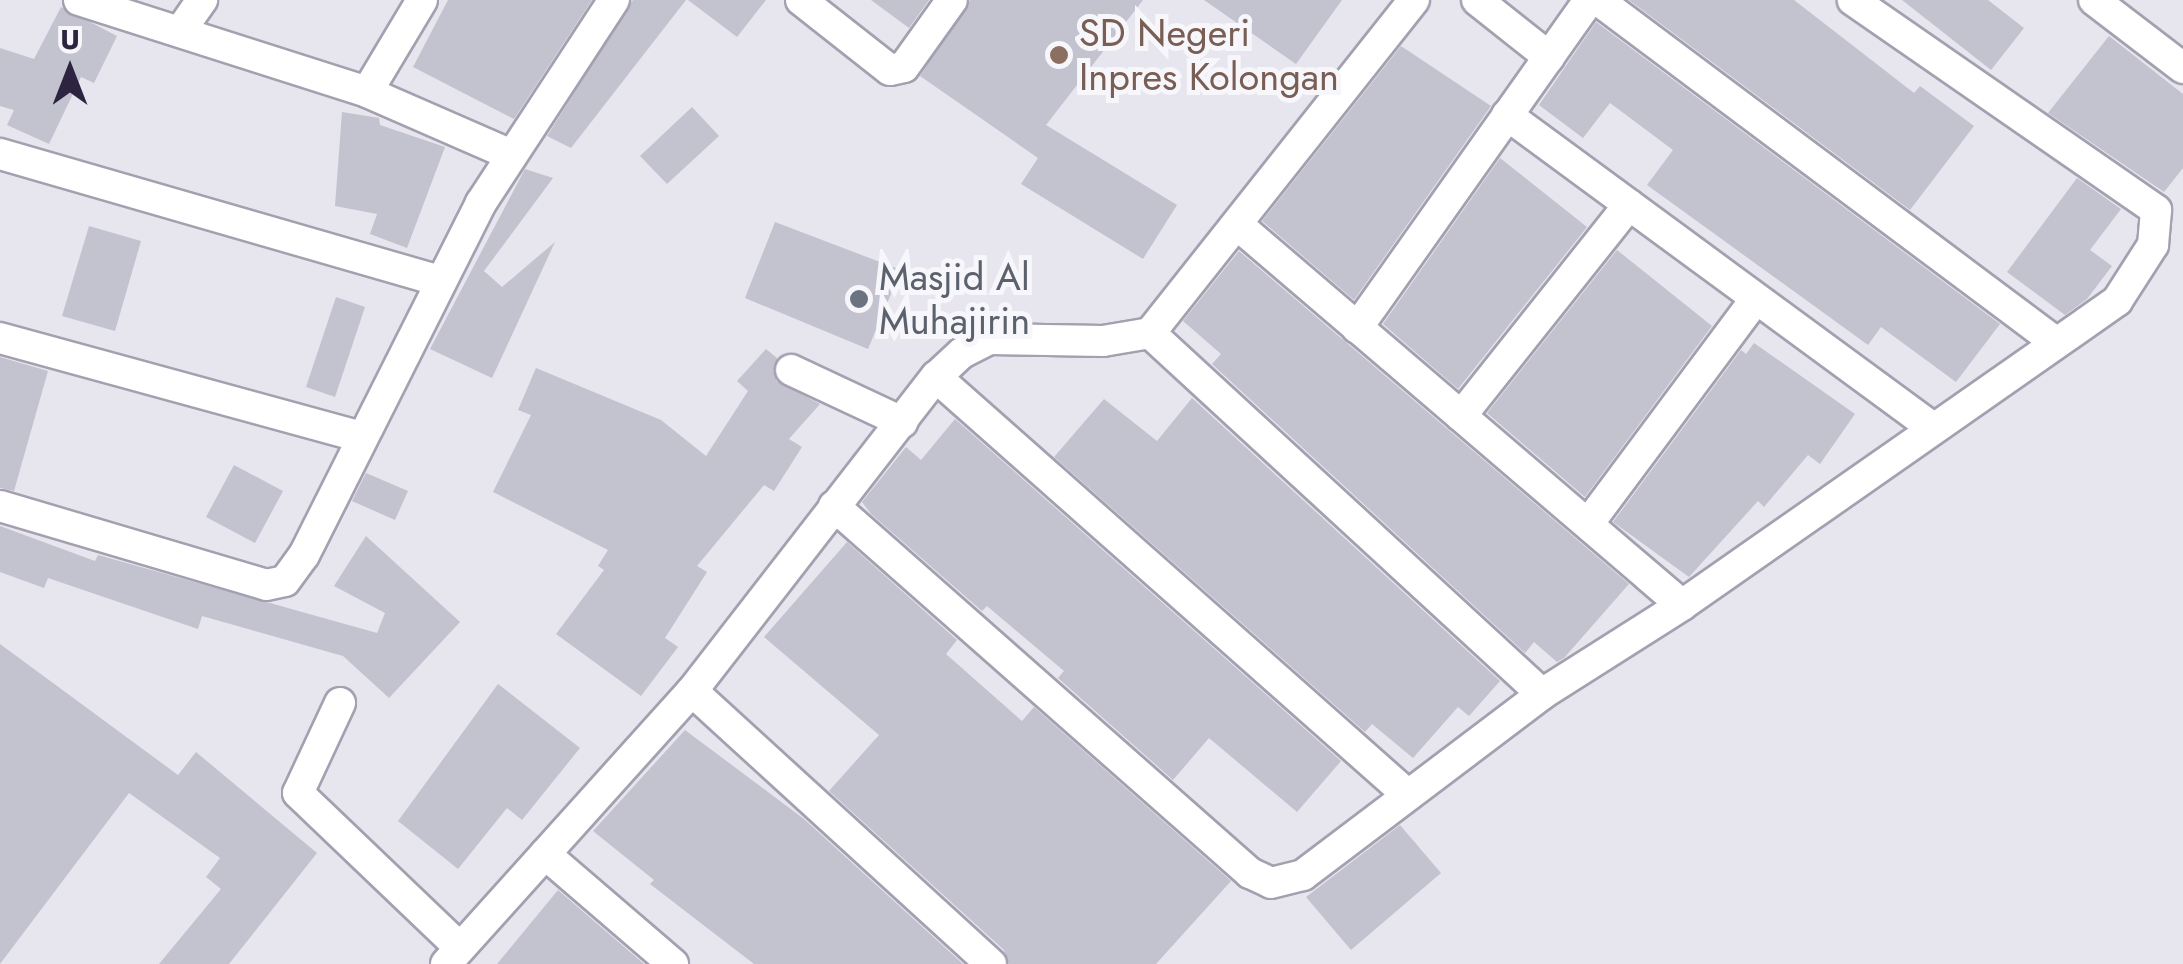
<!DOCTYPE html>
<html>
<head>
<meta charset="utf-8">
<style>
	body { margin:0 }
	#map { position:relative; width:2183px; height:964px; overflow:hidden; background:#e7e5ee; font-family:Jost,sans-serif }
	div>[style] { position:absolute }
	.building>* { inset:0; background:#c3c2cf }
	.roads { filter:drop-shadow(2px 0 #a4a0b0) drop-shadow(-2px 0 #a4a0b0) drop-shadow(0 2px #a4a0b0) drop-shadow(0 -2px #a4a0b0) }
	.minor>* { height:30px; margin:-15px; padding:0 15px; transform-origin:15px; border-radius:15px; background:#fff }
	.dots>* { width:28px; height:28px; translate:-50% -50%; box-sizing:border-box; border:5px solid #f7f6fa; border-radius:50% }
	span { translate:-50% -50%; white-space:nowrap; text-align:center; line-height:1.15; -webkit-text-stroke:10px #f7f6fa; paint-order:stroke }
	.education-label { font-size:38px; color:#785e54 }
	.left { translate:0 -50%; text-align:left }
	.worship-label { font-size:38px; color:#5b616d }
	.north { position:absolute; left:20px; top:20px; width:100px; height:100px; -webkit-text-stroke:8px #f7f6fa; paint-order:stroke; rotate:0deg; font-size:28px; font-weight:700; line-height:40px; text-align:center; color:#2d2441 }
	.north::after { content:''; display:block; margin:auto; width:35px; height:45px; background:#2d2441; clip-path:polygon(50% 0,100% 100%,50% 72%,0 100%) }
</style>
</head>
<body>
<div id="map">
	<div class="building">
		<i style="clip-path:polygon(448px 0,592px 0,514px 119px,413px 67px)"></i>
		<i style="clip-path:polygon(633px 0,686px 0,571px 148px,547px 136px)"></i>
		<i style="clip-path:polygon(688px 0,766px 0,737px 37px)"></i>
		<i style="clip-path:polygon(871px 0,929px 0,909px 28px)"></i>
		<i style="clip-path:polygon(970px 0,1143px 0,1046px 125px,1177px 205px,1143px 259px,1021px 184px,1038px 158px,920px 76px)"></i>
		<i style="clip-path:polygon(1204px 0,1342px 0,1296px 64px)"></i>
		<i style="clip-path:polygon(1629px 0,1794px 0,1914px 93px,1920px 86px,1974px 126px,1910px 210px)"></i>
		<i style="clip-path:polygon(1902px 0,1988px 0,2024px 28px,1991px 70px)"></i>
		<i style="clip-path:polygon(61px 7px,117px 36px,94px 83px,81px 77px,49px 144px,7px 125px,14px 110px,0 106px,0 48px,34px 59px)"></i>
		<i style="clip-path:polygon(1596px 22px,2000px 324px,1956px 382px,1881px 327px,1868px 345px,1647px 185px,1673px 150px,1610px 103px,1583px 138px,1539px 105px)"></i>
		<i style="clip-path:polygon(2109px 36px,2183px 94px,2183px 168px,2164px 192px,2048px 113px)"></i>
		<i style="clip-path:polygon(1401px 46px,1491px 106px,1354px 300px,1262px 221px)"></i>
		<i style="clip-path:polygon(692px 107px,719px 136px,667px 184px,640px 156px)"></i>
		<i style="clip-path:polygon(342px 112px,379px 118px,380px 125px,445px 147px,407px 248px,370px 234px,377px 214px,335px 206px)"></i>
		<i style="clip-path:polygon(1500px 158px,1587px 227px,1458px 389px,1383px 324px)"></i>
		<i style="clip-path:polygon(525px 169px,553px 178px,484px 271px,502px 287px,555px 242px,492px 378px,430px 349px)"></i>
		<i style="clip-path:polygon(2077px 178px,2121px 209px,2090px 250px,2112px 266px,2087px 299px,2065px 315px,2007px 272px)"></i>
		<i style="clip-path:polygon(775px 222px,901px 270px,868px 349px,745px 298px)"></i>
		<i style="clip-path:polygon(89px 226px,141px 241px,115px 331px,62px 316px)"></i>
		<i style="clip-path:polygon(1617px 250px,1712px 326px,1585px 497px,1487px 413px)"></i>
		<i style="clip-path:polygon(1239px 251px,1629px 584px,1564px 658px,1557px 662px,1534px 642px,1525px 653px,1212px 364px,1221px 354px,1183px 321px)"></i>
		<i style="clip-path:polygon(336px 297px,365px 307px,335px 397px,306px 387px)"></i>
		<i style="clip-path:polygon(1754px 343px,1855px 414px,1820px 464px,1808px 455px,1764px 507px,1758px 501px,1689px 577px,1613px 522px,1741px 350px,1746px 354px)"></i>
		<i style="clip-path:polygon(766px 349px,777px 358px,776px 381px,820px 404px,789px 439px,802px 447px,774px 491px,764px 485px,697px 566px,707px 572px,665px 638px,678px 647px,641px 696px,556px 634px,604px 570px,598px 566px,608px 550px,493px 492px,531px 415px,518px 410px,536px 368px,661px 420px,706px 456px,748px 391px,737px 381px)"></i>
		<i style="clip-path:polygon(0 357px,48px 371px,14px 491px,0 488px)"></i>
		<i style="clip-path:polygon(1192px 398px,1500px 681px,1469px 716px,1458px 707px,1413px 758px,1372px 724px,1365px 732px,1054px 457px,1104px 399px,1157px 441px)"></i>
		<i style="clip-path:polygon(955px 419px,1341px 761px,1297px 812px,1209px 738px,1173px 780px,1058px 678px,1064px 671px,987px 606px,982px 611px,871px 514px,862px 502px,906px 447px,921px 460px)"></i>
		<i style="clip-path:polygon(234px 465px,283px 491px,255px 543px,206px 517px)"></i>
		<i style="clip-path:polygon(366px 473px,408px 491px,395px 520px,352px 501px)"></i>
		<i style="clip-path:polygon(0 526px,95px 561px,98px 555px,377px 633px,385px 613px,334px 586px,366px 536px,460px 622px,389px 698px,343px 656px,202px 616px,198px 629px,48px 578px,44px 588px,0 572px)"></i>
		<i style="clip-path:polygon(847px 542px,957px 640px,946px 654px,1022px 721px,1034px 707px,1231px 881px,1156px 964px,1009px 964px,1004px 950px,829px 791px,879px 735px,764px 637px)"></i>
		<i style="clip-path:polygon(0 644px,178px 775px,196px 752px,317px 853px,229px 964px,159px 964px,221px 889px,206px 877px,220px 858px,129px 793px,0 964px)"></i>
		<i style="clip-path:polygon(498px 684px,580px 748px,522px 820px,507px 808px,458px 869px,398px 821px)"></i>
		<i style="clip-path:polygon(685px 730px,804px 819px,963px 964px,754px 964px,650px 884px,654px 880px,593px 831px)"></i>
		<i style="clip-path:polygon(1400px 825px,1441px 873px,1351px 950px,1306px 897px)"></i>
		<i style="clip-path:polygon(558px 890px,644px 964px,497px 964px)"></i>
	</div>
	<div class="roads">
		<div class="minor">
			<i style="left:79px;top:0;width:302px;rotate:17.7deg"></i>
			<i style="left:367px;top:92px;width:155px;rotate:23.6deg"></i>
			<i style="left:801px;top:0;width:113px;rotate:38.2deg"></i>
			<i style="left:890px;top:70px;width:14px;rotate:-12deg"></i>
			<i style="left:904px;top:67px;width:82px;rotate:-54.4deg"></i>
			<i style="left:1477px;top:0;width:92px;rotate:38.4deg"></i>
			<i style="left:1598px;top:0;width:569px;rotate:36.79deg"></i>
			<i style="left:2094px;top:0;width:112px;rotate:37.4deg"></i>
			<i style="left:181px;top:30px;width:37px;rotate:-55deg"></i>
			<i style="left:367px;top:92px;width:107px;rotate:-59.1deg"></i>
			<i style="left:1507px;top:115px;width:525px;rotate:36.32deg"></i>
			<i style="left:0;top:154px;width:457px;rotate:16.1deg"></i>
			<i style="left:1239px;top:226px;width:583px;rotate:40.55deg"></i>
			<i style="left:1357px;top:328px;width:402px;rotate:-54.7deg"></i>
			<i style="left:1150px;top:333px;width:533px;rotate:42.64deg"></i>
			<i style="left:0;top:338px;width:375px;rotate:15.3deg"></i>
			<i style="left:791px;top:370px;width:123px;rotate:25.1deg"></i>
			<i style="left:936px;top:377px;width:630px;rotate:41.53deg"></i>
			<i style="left:1461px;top:416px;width:270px;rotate:-51.5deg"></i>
			<i style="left:0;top:506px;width:277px;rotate:16.5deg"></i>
			<i style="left:266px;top:585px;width:19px;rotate:-12deg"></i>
			<i style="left:285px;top:581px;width:32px;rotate:-54deg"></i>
			<i style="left:304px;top:555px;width:394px;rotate:-63.3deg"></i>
			<i style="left:481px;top:203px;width:243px;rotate:-56.8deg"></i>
			<i style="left:834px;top:506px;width:555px;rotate:41.42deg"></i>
			<i style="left:1250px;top:873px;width:23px;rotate:25deg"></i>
			<i style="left:1271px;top:883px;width:33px;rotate:-14deg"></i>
			<i style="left:1303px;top:875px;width:300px;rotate:-37.1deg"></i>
			<i style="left:1542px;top:694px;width:166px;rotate:-32.4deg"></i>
			<i style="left:1682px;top:605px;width:531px;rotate:-34.95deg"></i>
			<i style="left:2117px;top:301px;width:67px;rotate:-57.3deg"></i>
			<i style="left:2153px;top:245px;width:35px;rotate:-85deg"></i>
			<i style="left:2156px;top:210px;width:369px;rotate:-145.3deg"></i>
			<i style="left:1588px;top:524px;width:281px;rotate:-53.3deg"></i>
			<i style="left:692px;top:691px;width:405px;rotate:42.4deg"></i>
			<i style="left:340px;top:703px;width:99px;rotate:115deg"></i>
			<i style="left:298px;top:793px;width:224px;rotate:43.7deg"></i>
			<i style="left:545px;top:854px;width:169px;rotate:40.7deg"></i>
			<i style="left:446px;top:964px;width:367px;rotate:-48deg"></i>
			<i style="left:692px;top:691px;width:398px;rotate:-52.2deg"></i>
			<i style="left:936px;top:377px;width:35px;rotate:-43deg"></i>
			<i style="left:962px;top:353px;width:31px;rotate:-27deg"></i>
			<i style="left:990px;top:339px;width:113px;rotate:1deg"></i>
			<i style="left:1103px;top:341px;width:48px;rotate:-9.7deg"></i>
			<i style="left:1150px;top:333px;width:425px;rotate:-51.6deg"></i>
		</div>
	</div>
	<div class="dots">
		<i style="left:1059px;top:55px;background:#8d6e63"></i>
		<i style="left:859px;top:299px;background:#6b7280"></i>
	</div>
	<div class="education-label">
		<span class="left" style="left:1079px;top:55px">SD Negeri<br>Inpres Kolongan</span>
	</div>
	<div class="worship-label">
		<span class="left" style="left:879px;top:299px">Masjid Al<br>Muhajirin</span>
	</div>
	<div class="north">U</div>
</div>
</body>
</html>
